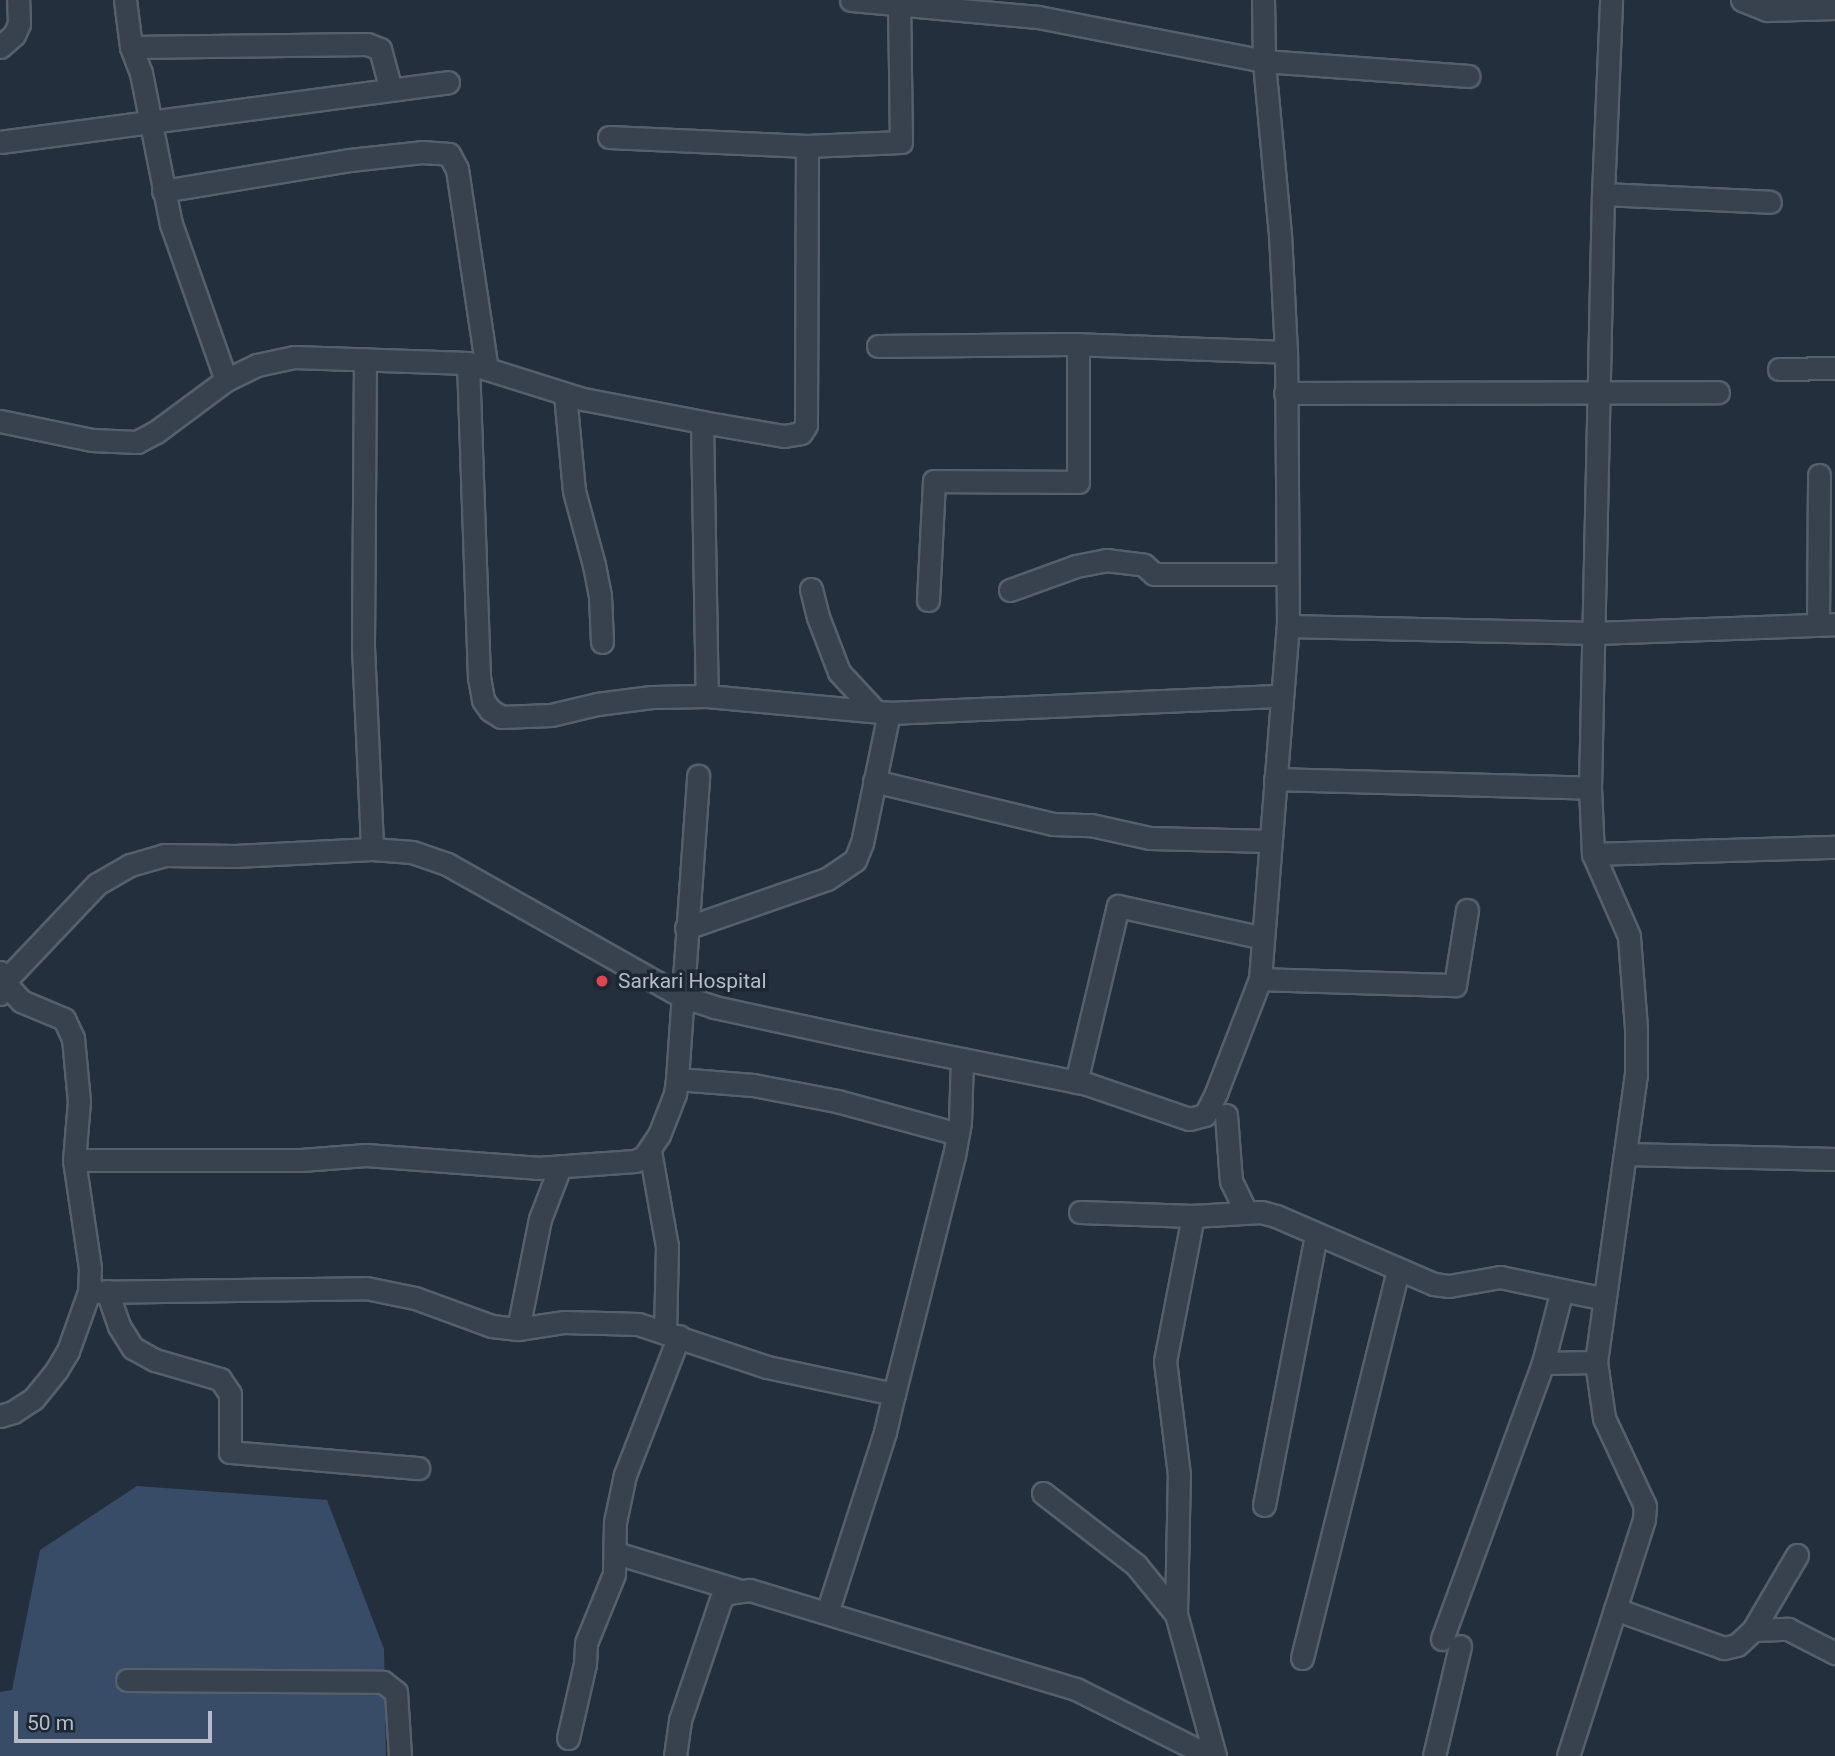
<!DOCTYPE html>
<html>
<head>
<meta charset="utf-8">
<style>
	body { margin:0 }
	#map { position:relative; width:1835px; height:1756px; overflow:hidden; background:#242f3e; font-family:Roboto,sans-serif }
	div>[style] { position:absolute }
	.water>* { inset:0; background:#394c67 }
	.roads { filter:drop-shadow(2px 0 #565f6c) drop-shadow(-2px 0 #565f6c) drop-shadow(0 2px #565f6c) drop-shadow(0 -2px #565f6c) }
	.minor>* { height:21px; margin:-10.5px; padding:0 10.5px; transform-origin:10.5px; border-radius:10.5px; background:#38414e }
	.dots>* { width:19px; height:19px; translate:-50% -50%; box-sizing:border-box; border:4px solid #1d2633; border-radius:50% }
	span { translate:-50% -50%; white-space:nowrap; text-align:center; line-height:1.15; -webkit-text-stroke:7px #1d2633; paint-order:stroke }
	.poi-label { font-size:21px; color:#b4bcc9 }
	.left { translate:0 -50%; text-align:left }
	.scale { position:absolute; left:14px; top:1711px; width:198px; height:32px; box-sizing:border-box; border:4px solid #b4bcc9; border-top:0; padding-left:9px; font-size:21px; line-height:24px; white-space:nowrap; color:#b4bcc9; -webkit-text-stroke:5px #1d2633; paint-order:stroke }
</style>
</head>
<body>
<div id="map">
	<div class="water">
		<i style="clip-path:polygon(137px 1486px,327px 1500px,384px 1649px,386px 1756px,0 1756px,0 1692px,12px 1690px,40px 1550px)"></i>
	</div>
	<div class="roads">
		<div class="minor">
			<i style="left:125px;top:0;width:47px;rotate:82.7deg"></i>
			<i style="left:131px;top:47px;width:28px;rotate:69deg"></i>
			<i style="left:141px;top:73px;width:154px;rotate:78.8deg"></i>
			<i style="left:171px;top:224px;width:165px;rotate:70.6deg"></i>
			<i style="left:851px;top:0;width:188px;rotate:5.2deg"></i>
			<i style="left:1038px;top:17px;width:230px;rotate:11deg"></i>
			<i style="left:1264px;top:61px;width:205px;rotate:4.2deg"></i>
			<i style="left:1742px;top:0;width:27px;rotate:22deg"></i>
			<i style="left:1767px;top:10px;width:68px;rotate:-1.7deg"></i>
			<i style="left:0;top:47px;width:18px;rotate:-41deg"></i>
			<i style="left:14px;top:35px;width:12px;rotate:-66deg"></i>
			<i style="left:19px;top:24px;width:24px;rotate:-92deg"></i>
			<i style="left:131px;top:47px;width:236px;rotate:-0.7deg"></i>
			<i style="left:367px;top:44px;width:14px;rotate:21deg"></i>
			<i style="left:380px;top:49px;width:42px;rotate:75deg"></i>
			<i style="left:609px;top:137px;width:198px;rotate:2.6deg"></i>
			<i style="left:807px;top:146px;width:94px;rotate:-2.4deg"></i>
			<i style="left:901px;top:142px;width:137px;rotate:-90.8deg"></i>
			<i style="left:0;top:142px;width:452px;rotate:-7.6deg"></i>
			<i style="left:163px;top:191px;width:190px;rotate:-9.4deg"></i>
			<i style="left:350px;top:160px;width:72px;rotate:-6.3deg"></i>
			<i style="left:422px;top:152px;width:27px;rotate:4deg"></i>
			<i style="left:449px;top:154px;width:17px;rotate:62deg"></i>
			<i style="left:457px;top:169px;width:202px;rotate:81.5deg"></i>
			<i style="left:1603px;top:194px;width:167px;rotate:2.7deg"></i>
			<i style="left:878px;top:346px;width:193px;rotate:-0.6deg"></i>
			<i style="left:1071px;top:344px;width:215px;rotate:2.1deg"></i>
			<i style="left:365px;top:359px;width:288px;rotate:90.4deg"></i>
			<i style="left:363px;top:647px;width:202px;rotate:87.4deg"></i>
			<i style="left:468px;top:363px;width:314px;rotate:88deg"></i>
			<i style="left:479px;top:677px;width:23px;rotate:80deg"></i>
			<i style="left:483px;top:700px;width:12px;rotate:55deg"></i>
			<i style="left:490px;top:710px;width:13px;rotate:32deg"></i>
			<i style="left:501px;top:717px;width:50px;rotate:-2.3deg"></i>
			<i style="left:551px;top:715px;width:47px;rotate:-13.4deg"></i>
			<i style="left:597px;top:704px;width:55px;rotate:-7.3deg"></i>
			<i style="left:652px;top:697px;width:55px;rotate:-1deg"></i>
			<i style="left:707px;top:696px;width:183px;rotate:5.3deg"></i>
			<i style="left:889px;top:713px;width:393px;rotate:-2.5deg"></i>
			<i style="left:1779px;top:369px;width:56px;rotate:-1deg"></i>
			<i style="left:1285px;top:393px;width:433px;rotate:-0.1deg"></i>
			<i style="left:565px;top:394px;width:97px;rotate:84.7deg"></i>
			<i style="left:574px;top:491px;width:77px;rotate:74.9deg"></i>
			<i style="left:594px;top:565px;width:32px;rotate:79deg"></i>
			<i style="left:600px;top:596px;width:46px;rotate:87.5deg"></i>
			<i style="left:0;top:421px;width:94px;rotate:11.7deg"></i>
			<i style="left:92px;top:440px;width:45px;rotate:2.5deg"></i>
			<i style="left:137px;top:442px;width:21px;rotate:-28deg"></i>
			<i style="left:156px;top:432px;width:87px;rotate:-36.6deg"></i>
			<i style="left:226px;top:380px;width:34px;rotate:-26deg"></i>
			<i style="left:257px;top:365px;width:38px;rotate:-12deg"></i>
			<i style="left:294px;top:357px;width:174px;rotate:2deg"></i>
			<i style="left:468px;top:363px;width:121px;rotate:17.4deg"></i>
			<i style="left:583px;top:399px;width:121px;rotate:10.9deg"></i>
			<i style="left:702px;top:422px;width:274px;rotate:89deg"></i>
			<i style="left:702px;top:422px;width:83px;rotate:9.7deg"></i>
			<i style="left:784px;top:436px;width:17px;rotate:-10deg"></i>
			<i style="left:801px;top:433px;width:9px;rotate:-58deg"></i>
			<i style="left:806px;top:425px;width:279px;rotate:-89.8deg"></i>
			<i style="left:811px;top:589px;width:29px;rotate:76deg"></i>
			<i style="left:818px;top:617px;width:59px;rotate:69.1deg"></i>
			<i style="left:839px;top:672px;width:53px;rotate:47.3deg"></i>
			<i style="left:1010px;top:590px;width:70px;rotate:-20deg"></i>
			<i style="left:1076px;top:566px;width:31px;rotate:-11deg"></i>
			<i style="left:1106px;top:560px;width:38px;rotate:7deg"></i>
			<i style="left:1144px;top:565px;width:13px;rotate:42deg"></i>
			<i style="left:1154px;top:574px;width:133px"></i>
			<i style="left:928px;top:600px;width:119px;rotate:-87.1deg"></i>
			<i style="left:934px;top:481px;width:144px;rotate:0.4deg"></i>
			<i style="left:1078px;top:482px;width:138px;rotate:-90deg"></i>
			<i style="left:1818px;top:624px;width:149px;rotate:-89.6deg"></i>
			<i style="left:1288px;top:626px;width:307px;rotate:1.3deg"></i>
			<i style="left:1595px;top:633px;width:240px;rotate:-2.1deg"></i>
			<i style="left:1275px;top:779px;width:315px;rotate:1.6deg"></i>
			<i style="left:874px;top:781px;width:184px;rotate:13.5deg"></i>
			<i style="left:1053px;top:824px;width:38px;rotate:2deg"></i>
			<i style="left:1091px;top:825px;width:60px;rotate:12.4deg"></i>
			<i style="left:1150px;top:838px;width:120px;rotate:1.4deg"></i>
			<i style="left:1593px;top:854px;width:242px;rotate:-1.7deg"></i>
			<i style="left:686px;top:928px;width:149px;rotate:-19.2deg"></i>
			<i style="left:827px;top:879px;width:34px;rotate:-34deg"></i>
			<i style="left:855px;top:860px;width:18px;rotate:-68deg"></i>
			<i style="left:862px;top:843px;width:133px;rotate:-78.3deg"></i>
			<i style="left:0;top:972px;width:11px;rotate:68deg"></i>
			<i style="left:4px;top:982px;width:25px;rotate:48deg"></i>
			<i style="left:21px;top:1001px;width:47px;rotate:22.7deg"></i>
			<i style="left:64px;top:1019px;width:21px;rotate:65deg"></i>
			<i style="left:73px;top:1038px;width:63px;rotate:84.6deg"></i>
			<i style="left:79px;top:1101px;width:59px;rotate:94.8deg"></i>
			<i style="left:74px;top:1160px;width:109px;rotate:81.6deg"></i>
			<i style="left:90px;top:1268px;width:24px;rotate:92deg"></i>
			<i style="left:89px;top:1292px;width:63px;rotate:109.6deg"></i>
			<i style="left:68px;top:1351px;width:23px;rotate:121deg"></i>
			<i style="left:56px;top:1371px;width:36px;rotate:129deg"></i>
			<i style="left:33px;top:1399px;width:24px;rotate:147deg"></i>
			<i style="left:13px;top:1412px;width:14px;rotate:163deg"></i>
			<i style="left:1260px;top:979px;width:195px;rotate:1.8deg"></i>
			<i style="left:1455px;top:985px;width:76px;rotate:-80.9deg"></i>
			<i style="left:0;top:994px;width:13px;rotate:-72deg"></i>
			<i style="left:4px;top:982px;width:135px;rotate:-46.5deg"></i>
			<i style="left:97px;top:884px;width:38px;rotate:-30deg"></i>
			<i style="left:130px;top:865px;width:35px;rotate:-16deg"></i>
			<i style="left:164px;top:855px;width:71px;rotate:0.8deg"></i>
			<i style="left:235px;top:856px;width:137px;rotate:-2.9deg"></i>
			<i style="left:372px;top:849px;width:40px;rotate:4.3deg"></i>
			<i style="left:412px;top:852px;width:37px;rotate:19deg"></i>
			<i style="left:447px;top:864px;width:269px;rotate:29.4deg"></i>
			<i style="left:681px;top:996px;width:35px;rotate:18deg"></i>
			<i style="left:714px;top:1007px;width:146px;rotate:12.2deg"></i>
			<i style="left:857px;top:1038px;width:235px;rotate:11.3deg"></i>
			<i style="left:1087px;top:1084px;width:108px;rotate:18.9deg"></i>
			<i style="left:1189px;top:1119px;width:16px;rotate:-14deg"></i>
			<i style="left:1205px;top:1115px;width:25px;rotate:-63deg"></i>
			<i style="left:1216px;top:1093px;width:122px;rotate:-68.9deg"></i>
			<i style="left:1260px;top:979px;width:354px;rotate:-85.5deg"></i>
			<i style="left:1288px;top:626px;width:274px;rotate:-90.4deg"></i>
			<i style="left:1286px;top:352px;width:117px;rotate:-92.9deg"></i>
			<i style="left:1280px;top:235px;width:175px;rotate:-95.3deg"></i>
			<i style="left:1264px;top:61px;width:61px;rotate:-90.9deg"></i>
			<i style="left:677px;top:1079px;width:76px;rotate:4.5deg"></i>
			<i style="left:753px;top:1085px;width:86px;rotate:10.8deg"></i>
			<i style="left:837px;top:1101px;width:125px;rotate:15.3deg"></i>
			<i style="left:1076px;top:1082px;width:181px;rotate:-76.6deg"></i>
			<i style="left:1118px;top:906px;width:148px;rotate:12.4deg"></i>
			<i style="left:1226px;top:1115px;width:66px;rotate:85.7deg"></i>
			<i style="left:1231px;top:1181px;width:34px;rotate:64deg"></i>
			<i style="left:650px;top:1151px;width:97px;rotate:79.9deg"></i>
			<i style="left:667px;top:1246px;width:85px;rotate:91.3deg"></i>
			<i style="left:1626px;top:1154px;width:209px;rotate:1.4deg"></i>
			<i style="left:74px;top:1160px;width:227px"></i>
			<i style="left:301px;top:1160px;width:65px;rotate:-4.4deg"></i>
			<i style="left:366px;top:1155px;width:171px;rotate:4.3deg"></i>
			<i style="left:537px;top:1168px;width:98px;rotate:-4.1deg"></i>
			<i style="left:635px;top:1161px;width:10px;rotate:-24deg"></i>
			<i style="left:644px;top:1157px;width:27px;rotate:-56deg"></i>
			<i style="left:659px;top:1135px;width:44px;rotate:-68.7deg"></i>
			<i style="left:675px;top:1094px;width:15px;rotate:-82deg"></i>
			<i style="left:677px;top:1079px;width:304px;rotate:-86deg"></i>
			<i style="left:1080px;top:1212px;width:113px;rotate:2deg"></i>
			<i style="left:1193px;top:1216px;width:68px;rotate:-3.4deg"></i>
			<i style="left:1261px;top:1212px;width:16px;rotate:15deg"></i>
			<i style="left:1276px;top:1216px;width:172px;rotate:23.3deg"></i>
			<i style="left:1434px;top:1284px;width:15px;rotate:8deg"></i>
			<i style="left:1449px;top:1286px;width:52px;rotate:-10deg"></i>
			<i style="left:1500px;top:1277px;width:107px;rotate:11.8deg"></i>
			<i style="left:107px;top:1291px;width:37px;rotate:71deg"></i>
			<i style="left:119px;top:1326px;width:26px;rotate:58deg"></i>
			<i style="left:133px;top:1348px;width:25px;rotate:29deg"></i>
			<i style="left:155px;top:1360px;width:68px;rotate:16.3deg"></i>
			<i style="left:220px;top:1379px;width:18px;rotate:56deg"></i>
			<i style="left:230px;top:1394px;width:58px;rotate:90deg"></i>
			<i style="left:230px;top:1452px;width:189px;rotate:4.9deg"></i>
			<i style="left:89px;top:1292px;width:277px;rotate:-0.8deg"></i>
			<i style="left:366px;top:1288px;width:50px;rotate:11.5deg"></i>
			<i style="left:415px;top:1298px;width:82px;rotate:20deg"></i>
			<i style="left:492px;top:1326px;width:26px;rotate:7deg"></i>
			<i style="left:518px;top:1329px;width:47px;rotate:-8.7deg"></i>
			<i style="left:564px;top:1322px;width:74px;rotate:1.5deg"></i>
			<i style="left:638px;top:1324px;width:136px;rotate:18.4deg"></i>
			<i style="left:767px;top:1367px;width:130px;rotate:12deg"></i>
			<i style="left:894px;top:1394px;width:245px;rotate:-75.9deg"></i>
			<i style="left:954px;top:1156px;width:35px;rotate:-80deg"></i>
			<i style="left:960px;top:1122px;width:63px;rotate:-88.2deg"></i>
			<i style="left:518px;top:1329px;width:112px;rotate:-78.7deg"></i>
			<i style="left:540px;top:1219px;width:56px;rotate:-69deg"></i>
			<i style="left:1543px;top:1363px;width:53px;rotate:-1.1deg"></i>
			<i style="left:1043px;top:1493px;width:118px;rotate:37.7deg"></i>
			<i style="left:1136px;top:1565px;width:63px;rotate:50.8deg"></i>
			<i style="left:1176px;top:1614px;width:147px;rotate:74.6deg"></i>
			<i style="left:1264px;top:1505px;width:275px;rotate:-79.1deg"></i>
			<i style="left:616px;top:1553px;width:127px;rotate:16.9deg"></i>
			<i style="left:1615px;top:1609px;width:116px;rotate:19.7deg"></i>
			<i style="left:1724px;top:1648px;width:13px;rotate:-13deg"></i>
			<i style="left:1737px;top:1645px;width:22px;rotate:-43deg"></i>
			<i style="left:1753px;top:1630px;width:87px;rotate:-59.6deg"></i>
			<i style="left:827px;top:1613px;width:190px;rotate:-72.2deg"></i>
			<i style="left:885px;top:1432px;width:39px;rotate:-77deg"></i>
			<i style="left:1176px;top:1614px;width:139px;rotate:-88.8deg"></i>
			<i style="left:1179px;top:1475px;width:115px;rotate:-97deg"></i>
			<i style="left:1165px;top:1361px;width:148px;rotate:-79.1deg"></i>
			<i style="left:1753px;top:1630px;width:35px;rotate:-2deg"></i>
			<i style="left:1788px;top:1629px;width:53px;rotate:27.1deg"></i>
			<i style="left:1442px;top:1639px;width:294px;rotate:-69.9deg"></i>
			<i style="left:1543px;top:1363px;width:75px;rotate:-75.4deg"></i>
			<i style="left:1302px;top:1658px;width:399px;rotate:-76.1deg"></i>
			<i style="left:127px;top:1680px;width:256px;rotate:0.4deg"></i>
			<i style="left:383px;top:1682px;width:16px;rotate:38deg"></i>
			<i style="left:396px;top:1692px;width:64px;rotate:86.4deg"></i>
			<i style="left:568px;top:1738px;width:76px;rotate:-77.1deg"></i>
			<i style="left:585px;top:1664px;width:21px;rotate:-87deg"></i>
			<i style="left:586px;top:1643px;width:74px;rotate:-67.9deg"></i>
			<i style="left:614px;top:1574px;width:52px;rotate:-88.9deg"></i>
			<i style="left:615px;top:1522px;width:48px;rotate:-78deg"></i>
			<i style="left:625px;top:1475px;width:149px;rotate:-68.8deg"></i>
			<i style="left:675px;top:1756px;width:36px;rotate:-82deg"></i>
			<i style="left:680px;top:1720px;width:128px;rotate:-71.3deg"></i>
			<i style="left:721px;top:1599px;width:8px;rotate:-45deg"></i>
			<i style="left:727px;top:1593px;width:23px;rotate:-7deg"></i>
			<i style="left:750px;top:1590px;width:341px;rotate:16.9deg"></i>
			<i style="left:1076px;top:1689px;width:150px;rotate:26.6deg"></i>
			<i style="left:1434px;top:1756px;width:113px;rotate:-76.7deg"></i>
			<i style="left:1568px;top:1756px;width:249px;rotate:-72.2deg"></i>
			<i style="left:1644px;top:1519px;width:13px;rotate:-86deg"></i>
			<i style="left:1645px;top:1506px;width:97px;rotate:-115deg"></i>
			<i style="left:1604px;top:1418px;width:57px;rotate:-98.1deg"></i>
			<i style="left:1596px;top:1362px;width:290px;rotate:-82.1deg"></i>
			<i style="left:1636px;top:1075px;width:47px;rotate:-90deg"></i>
			<i style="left:1636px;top:1028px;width:92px;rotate:-94.4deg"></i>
			<i style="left:1629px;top:936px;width:90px;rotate:-113.7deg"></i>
			<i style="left:1593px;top:854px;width:66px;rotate:-92.6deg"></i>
			<i style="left:1590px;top:788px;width:594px;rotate:-88.75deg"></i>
			<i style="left:1603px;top:194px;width:194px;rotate:-87.6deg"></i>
		</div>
	</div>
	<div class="dots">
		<i style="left:602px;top:981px;background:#e0444e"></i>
	</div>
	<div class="poi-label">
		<span class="left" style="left:618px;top:981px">Sarkari Hospital</span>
	</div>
	<div class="scale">50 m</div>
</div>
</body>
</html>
